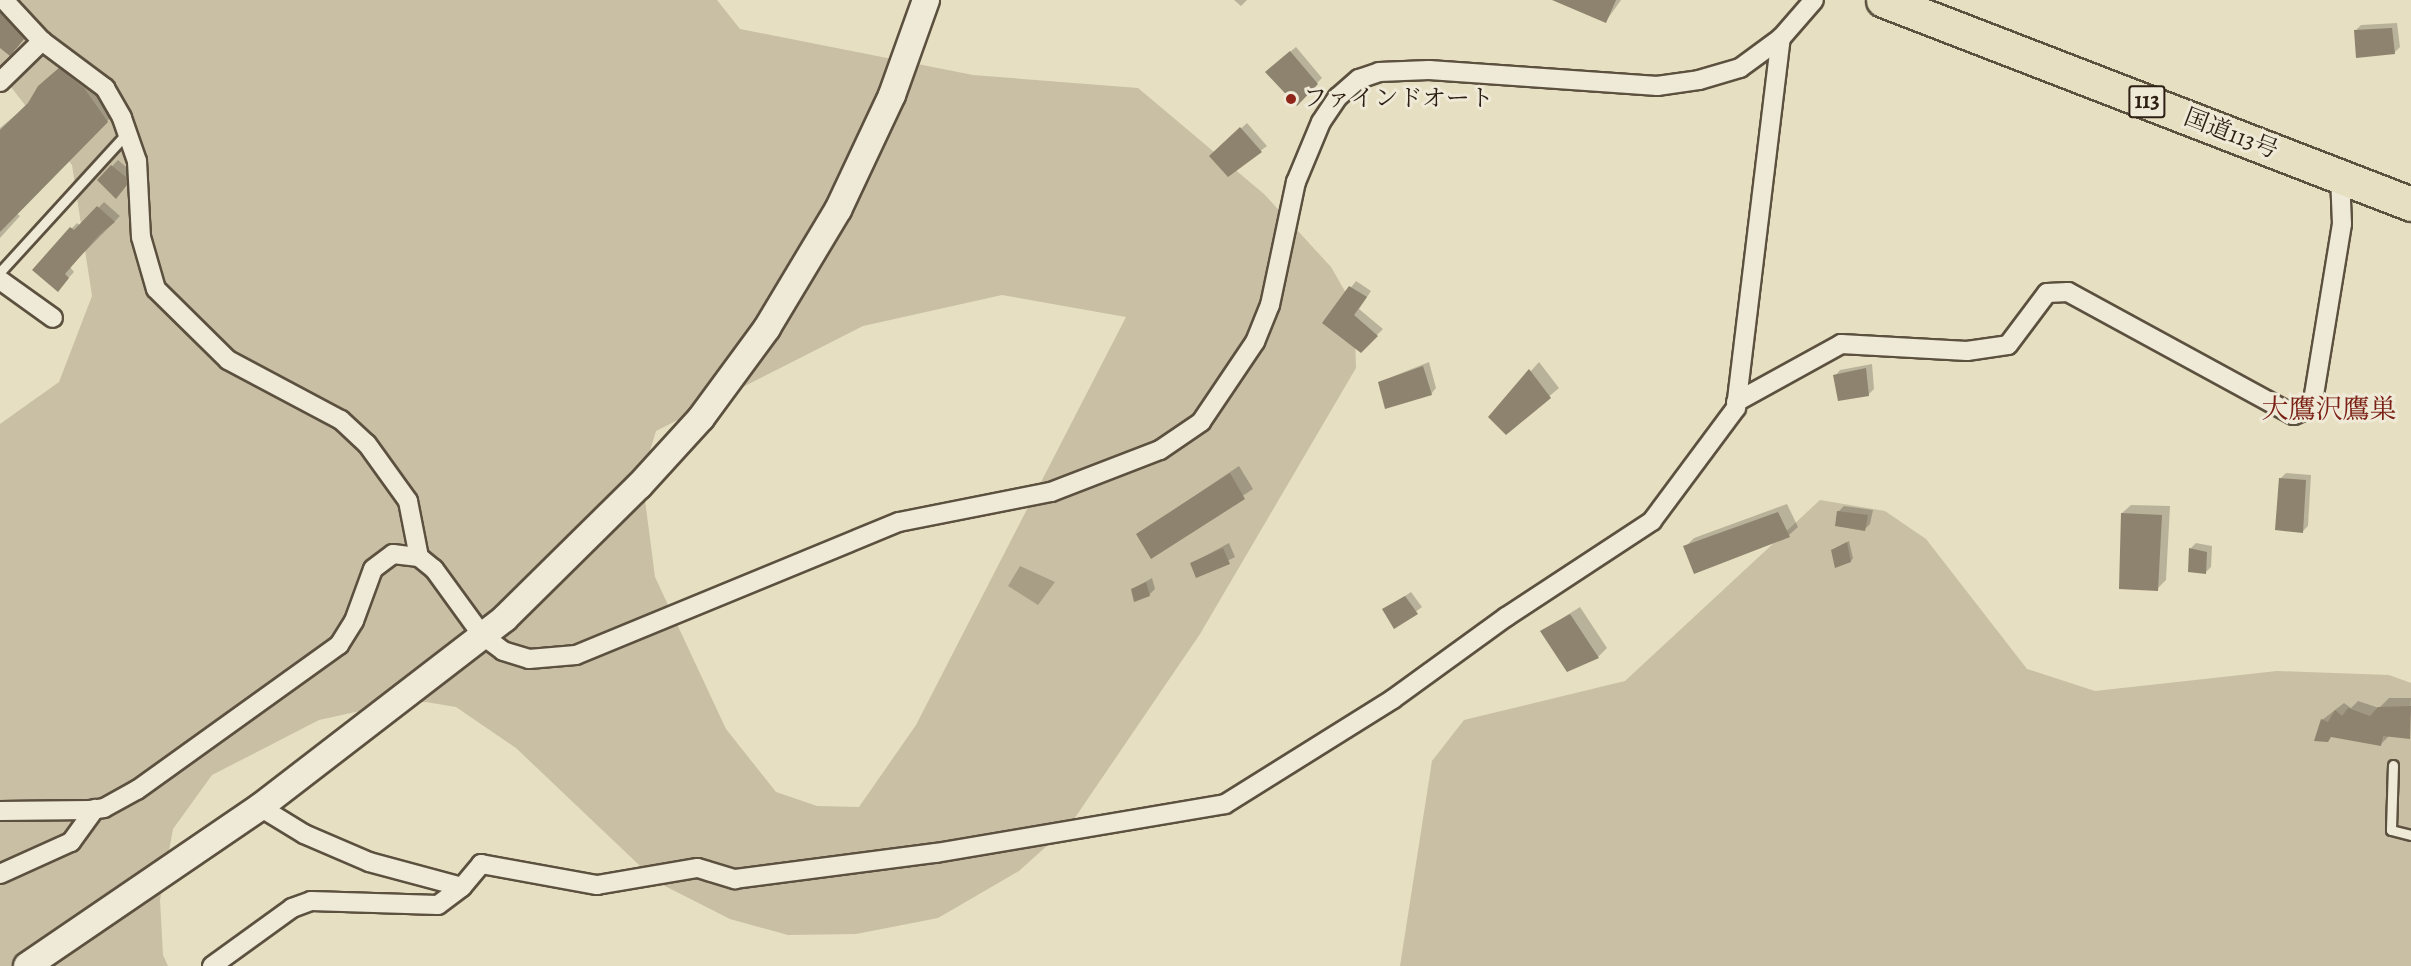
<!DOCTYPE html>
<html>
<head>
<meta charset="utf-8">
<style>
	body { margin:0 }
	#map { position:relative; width:2411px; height:966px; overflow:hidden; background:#e7dfc1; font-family:Alegreya,"Noto Serif JP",serif }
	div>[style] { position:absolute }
	.green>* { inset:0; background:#c8bfa4 }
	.water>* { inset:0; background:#a89e86 }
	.shadow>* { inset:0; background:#0003 }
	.building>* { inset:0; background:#8e836e }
	.roads { filter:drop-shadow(2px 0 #5c503f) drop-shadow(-2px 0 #5c503f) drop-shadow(0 2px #5c503f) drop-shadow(0 -2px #5c503f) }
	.lane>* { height:9px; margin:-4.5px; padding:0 4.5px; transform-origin:4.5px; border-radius:4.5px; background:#efead7 }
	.street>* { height:18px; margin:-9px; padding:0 9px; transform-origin:9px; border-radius:9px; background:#efead7 }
	.secondary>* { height:26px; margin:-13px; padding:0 13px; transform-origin:13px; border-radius:13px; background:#efead7 }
	.highway>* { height:33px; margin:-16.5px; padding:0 16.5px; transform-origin:16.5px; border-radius:16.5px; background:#e7dfc1 }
	.dots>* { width:16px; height:16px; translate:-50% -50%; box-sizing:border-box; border:3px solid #efead7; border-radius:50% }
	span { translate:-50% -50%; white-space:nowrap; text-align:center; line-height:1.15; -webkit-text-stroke:6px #efead7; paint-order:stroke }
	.shield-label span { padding:2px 4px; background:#efead7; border:2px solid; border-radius:4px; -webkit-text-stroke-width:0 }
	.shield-label { font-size:22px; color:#2e2014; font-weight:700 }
	.poi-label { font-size:24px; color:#2e2014 }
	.left { translate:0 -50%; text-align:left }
	.street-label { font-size:24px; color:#2e2014 }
	.quarter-label { font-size:27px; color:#7a1f14 }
</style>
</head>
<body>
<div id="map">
	<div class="green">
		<i style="clip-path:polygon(evenodd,0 0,717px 0,740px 29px,973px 75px,1138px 88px,1264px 194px,1331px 267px,1354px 307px,1356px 368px,1200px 634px,1070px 825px,1019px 871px,938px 918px,856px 934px,788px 935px,730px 919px,657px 882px,516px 748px,456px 707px,426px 702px,396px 703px,319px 720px,212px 775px,173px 829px,160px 900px,163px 955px,168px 966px,0 966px,0 424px,59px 382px,92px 296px,72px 165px,0 73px,0 0,1002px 295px,1126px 317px,916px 725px,859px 807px,817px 806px,776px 792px,726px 729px,655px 577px,642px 477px,656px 431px,863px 326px,1002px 295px)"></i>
		<i style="clip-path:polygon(1820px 500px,1885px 511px,1926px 539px,2027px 669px,2095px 691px,2277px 671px,2389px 675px,2411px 683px,2411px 966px,1400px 966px,1432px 761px,1464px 720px,1625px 681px)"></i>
	</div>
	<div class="water">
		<i style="clip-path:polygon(1020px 566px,1055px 582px,1038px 605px,1008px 586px)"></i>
	</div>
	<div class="shadow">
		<i style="clip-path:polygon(1234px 0,1247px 0,1241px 6px)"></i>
		<i style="clip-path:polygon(1556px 0,1621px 0,1606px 21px)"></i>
		<i style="clip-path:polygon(0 3px,29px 32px,16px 49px,0 46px)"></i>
		<i style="clip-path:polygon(2397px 23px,2400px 47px,2394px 53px,2355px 31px,2361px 25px)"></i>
		<i style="clip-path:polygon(1296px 47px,1322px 78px,1297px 103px,1273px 66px)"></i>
		<i style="clip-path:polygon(65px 63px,89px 82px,112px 116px,16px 213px,20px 216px,0 238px,0 128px,31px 102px,45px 80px)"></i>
		<i style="clip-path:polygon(1247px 123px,1267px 146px,1228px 175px,1211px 156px)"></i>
		<i style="clip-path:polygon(118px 160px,132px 172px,132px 178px,121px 191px,99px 180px)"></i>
		<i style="clip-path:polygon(104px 202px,120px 216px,70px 267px,74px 272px,63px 284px,72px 228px,77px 223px,81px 226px)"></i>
		<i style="clip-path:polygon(1356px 281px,1371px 291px,1359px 309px,1383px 329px,1361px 351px,1324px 322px)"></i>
		<i style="clip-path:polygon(1429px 362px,1436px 388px,1431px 394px,1379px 382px)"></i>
		<i style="clip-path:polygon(1539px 362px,1559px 388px,1506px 433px,1490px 417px)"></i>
		<i style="clip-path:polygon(1872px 364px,1874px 389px,1868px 395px,1835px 376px,1840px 370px)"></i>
		<i style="clip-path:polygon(1239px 466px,1253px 489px,1151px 557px,1138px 534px)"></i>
		<i style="clip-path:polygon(2286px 473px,2311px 475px,2308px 526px,2302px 532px,2280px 479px)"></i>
		<i style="clip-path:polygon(1787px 504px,1798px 527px,1789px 535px,1695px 572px,1685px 547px,1694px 538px)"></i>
		<i style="clip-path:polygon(2131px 505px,2170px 506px,2166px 580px,2157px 589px,2122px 513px)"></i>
		<i style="clip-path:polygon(1844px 506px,1873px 510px,1870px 524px,1865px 529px,1838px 512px)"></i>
		<i style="clip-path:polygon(1849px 541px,1853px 558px,1851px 561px,1833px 550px)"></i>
		<i style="clip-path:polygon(1229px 543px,1235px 557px,1197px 576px,1192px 563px)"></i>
		<i style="clip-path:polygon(2196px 543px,2212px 546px,2211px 567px,2205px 573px,2191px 548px)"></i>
		<i style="clip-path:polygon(1152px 578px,1155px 589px,1149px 595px,1133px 589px)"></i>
		<i style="clip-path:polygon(1411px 592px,1422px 607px,1395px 627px,1384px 610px)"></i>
		<i style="clip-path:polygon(1580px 607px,1607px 648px,1598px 657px,1567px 671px,1542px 631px)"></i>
		<i style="clip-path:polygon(2389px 698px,2411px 698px,2409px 737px,2390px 735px,2380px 745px,2322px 720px,2344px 703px,2351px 708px,2358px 701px,2379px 708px)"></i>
	</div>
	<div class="building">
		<i style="clip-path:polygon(1552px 0,1616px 0,1606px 23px)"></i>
		<i style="clip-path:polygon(0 13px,24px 39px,10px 56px,0 48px)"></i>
		<i style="clip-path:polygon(2392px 28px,2395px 54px,2356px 58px,2354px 30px)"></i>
		<i style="clip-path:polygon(1290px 51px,1318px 84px,1297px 106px,1265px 72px)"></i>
		<i style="clip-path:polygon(59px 68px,84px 88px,108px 122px,0 232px,0 130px,28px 103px,38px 86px)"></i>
		<i style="clip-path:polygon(1240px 127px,1262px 152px,1228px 177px,1209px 156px)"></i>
		<i style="clip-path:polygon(111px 165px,127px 178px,127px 185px,116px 199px,97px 180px)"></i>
		<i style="clip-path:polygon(97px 206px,115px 222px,99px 235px,65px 274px,69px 278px,58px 292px,32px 270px,70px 227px,74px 230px)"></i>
		<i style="clip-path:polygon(1349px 286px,1367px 297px,1354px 315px,1378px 336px,1361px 353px,1322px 323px)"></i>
		<i style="clip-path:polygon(1423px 366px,1432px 395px,1385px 409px,1378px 382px)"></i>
		<i style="clip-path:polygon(1866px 368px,1869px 396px,1838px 401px,1833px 375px)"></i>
		<i style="clip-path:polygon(1529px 369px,1551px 398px,1506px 435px,1488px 417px)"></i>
		<i style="clip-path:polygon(1230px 473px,1245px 499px,1151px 559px,1136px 534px)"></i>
		<i style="clip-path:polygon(2279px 478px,2306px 480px,2303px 533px,2275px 530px)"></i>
		<i style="clip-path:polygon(1837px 511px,1868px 515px,1865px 531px,1835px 526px)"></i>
		<i style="clip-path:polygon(1778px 512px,1790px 537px,1694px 574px,1683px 546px)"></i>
		<i style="clip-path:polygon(2121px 513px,2162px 515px,2158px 591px,2119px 589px)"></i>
		<i style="clip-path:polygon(1847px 542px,1851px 562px,1835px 568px,1831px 550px)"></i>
		<i style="clip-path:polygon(1223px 548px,1230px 564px,1196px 578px,1190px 563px)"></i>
		<i style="clip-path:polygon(2189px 548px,2207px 552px,2206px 574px,2188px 572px)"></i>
		<i style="clip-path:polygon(1146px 582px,1150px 596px,1134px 602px,1131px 589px)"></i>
		<i style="clip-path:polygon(1405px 596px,1418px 614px,1394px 629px,1382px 609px)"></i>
		<i style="clip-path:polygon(1570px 614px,1599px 658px,1567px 672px,1540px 631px)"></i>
		<i style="clip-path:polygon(2411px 706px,2410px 739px,2383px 736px,2381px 746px,2331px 737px,2328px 742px,2314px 741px,2321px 719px,2328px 722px,2335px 710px,2342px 716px,2348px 708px,2370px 716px,2378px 707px)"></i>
	</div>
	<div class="roads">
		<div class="lane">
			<i style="left:0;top:272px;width:188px;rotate:-47.6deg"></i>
			<i style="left:2393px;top:765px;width:65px;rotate:91.8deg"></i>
			<i style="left:2391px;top:830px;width:21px;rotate:14deg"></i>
		</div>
		<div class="street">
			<i style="left:4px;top:0;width:56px;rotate:47.2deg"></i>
			<i style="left:42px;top:41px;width:79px;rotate:36.7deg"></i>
			<i style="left:105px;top:88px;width:34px;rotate:60deg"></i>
			<i style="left:122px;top:118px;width:46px;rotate:70.8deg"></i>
			<i style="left:137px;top:161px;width:76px;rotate:87deg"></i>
			<i style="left:141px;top:237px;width:54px;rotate:73.9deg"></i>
			<i style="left:156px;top:289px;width:101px;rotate:44.6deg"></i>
			<i style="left:228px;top:360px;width:128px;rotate:28deg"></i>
			<i style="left:341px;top:420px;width:35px;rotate:43deg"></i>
			<i style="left:367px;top:444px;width:70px;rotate:54.3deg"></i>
			<i style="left:408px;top:501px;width:57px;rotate:78.9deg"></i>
			<i style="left:0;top:82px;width:59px;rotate:-44.3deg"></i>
			<i style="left:0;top:280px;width:65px;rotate:35.6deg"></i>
			<i style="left:1736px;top:402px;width:120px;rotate:-28.9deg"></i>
			<i style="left:1841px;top:344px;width:126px;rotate:3.2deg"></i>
			<i style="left:1967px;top:351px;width:41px;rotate:-8.3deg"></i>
			<i style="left:2008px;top:345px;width:65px;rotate:-53.1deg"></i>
			<i style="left:2047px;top:293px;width:21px;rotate:-3deg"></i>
			<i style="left:2068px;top:292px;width:257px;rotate:28.6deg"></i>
			<i style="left:2294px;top:415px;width:20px;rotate:-24deg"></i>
			<i style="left:2312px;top:407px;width:185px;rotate:-80.7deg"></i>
			<i style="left:2342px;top:224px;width:47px;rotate:-92.4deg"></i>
			<i style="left:260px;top:807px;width:52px;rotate:31.5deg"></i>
			<i style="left:304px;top:834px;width:71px;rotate:23.3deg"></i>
			<i style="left:369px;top:862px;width:96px;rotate:15deg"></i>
			<i style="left:0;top:811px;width:90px;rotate:-0.6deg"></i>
			<i style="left:90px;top:810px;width:14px;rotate:-8deg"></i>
			<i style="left:104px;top:808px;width:38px;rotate:-29deg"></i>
			<i style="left:137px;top:790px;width:249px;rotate:-35.7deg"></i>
			<i style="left:339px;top:645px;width:28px;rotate:-58deg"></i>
			<i style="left:354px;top:621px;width:55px;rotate:-69.9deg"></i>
			<i style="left:373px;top:569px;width:25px;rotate:-37deg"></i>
			<i style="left:393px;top:554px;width:26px;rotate:7deg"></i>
			<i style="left:419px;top:557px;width:19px;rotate:39deg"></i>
			<i style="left:434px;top:569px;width:82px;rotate:54deg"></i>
			<i style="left:482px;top:635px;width:26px;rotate:37deg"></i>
			<i style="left:503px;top:651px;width:27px;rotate:17deg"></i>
			<i style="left:529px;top:659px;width:47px;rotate:-4.9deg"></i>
			<i style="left:576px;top:655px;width:349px;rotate:-22.4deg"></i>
			<i style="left:899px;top:522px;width:155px;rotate:-11.2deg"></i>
			<i style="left:1051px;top:492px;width:117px;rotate:-21.1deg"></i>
			<i style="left:1160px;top:450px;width:50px;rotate:-34.3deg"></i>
			<i style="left:1201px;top:422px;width:97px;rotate:-56deg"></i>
			<i style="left:1255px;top:342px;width:40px;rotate:-68deg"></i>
			<i style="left:1270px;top:305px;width:126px;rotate:-78.1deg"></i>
			<i style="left:1296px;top:182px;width:65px;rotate:-67.4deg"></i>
			<i style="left:1321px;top:122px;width:30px;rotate:-56deg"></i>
			<i style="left:1338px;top:97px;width:28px;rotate:-41deg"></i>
			<i style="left:1359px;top:79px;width:21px;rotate:-19deg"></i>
			<i style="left:1379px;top:72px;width:50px;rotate:-2.3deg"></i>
			<i style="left:1429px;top:70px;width:229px;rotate:4deg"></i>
			<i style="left:1657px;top:86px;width:42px;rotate:-8.1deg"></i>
			<i style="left:1699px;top:80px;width:43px;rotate:-16.3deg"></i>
			<i style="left:1740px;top:68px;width:51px;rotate:-36.2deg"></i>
			<i style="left:1781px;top:38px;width:50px;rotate:-49deg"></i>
			<i style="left:0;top:874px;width:78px;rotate:-24.3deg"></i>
			<i style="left:71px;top:842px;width:41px;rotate:-54deg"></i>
			<i style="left:212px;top:966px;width:99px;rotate:-35.9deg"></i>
			<i style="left:292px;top:908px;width:20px;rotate:-20deg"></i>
			<i style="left:311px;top:901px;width:127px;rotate:1.8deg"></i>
			<i style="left:438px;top:905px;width:30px;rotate:-37deg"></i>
			<i style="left:462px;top:887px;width:30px;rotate:-50deg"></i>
			<i style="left:481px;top:864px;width:118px;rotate:10.3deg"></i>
			<i style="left:597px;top:885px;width:102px;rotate:-9.6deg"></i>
			<i style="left:698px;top:868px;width:39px;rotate:17deg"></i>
			<i style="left:735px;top:879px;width:203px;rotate:-7.4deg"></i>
			<i style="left:936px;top:853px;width:293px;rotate:-9.6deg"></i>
			<i style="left:1225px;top:804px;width:198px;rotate:-32deg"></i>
			<i style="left:1393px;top:699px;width:140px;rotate:-36deg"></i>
			<i style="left:1506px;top:617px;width:175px;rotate:-33.3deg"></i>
			<i style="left:1652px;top:521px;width:141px;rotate:-53.4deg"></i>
			<i style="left:1736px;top:408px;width:373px;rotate:-83.1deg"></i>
		</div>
		<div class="secondary">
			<i style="left:27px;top:966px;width:282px;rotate:-34.3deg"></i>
			<i style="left:260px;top:807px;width:309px;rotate:-37.6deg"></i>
			<i style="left:505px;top:618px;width:188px;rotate:-44.6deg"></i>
			<i style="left:639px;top:486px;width:92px;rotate:-47.6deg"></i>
			<i style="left:701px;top:418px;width:112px;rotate:-53.7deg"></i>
			<i style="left:767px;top:328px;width:138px;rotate:-59deg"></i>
			<i style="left:838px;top:210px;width:127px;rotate:-64.8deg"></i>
			<i style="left:892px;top:95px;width:101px;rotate:-70.3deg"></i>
		</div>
		<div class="highway">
			<i style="left:1883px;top:0;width:566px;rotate:21.12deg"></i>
		</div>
	</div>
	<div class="dots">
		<i style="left:1291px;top:99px;background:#8f2418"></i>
	</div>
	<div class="shield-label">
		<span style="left:2147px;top:102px">113</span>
	</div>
	<div class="poi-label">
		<span class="left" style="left:1303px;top:99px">ファインドオート</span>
	</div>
	<div class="street-label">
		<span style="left:2231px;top:134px;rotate:21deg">国道113号</span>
	</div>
	<div class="quarter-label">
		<span style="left:2329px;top:410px">大鷹沢鷹巣</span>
	</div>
</div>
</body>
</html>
